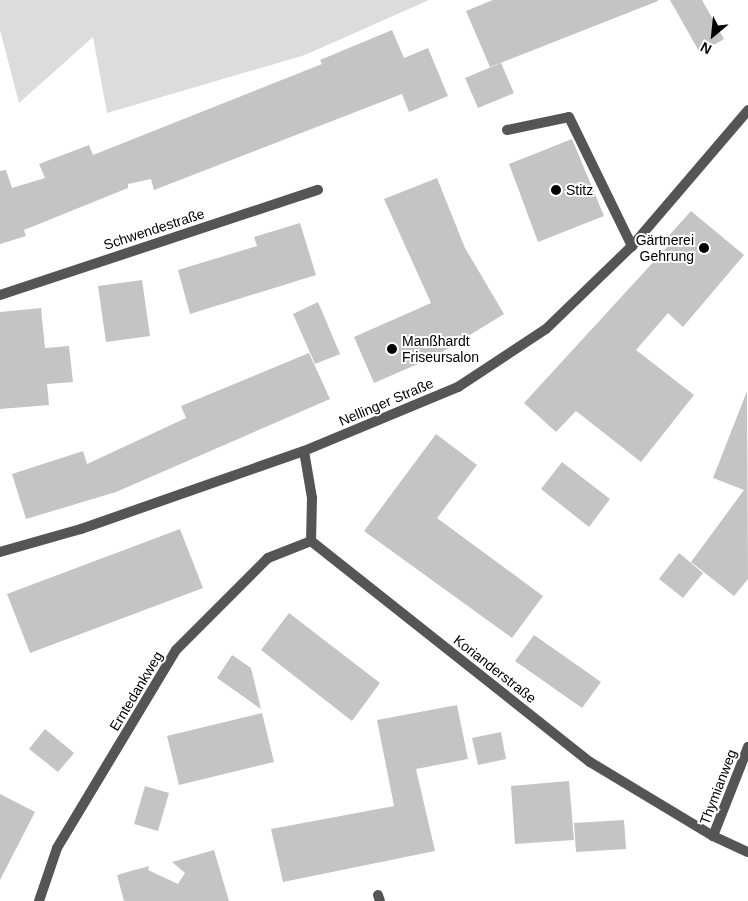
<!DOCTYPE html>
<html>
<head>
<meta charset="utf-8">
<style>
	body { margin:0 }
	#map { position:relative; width:748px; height:901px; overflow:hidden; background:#fff; font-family:Helvetica,sans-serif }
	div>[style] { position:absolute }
	.green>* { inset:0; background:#dcdcdc }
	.building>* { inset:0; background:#c4c4c4 }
	.lane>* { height:10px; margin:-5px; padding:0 5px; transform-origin:5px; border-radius:5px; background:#555 }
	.street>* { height:10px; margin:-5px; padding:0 5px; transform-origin:5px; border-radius:5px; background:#555 }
	.dots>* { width:14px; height:14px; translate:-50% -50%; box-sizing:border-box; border:2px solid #fff; border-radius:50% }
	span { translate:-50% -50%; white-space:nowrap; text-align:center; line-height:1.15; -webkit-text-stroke:4px #fff; paint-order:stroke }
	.poi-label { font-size:14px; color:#000 }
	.left { translate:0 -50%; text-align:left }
	.right { translate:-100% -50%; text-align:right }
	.street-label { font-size:14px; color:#000 }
	.north { position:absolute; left:688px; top:10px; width:50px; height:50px; -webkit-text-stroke:4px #fff; paint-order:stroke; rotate:208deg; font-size:14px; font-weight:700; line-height:20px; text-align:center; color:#000 }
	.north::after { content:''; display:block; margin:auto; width:18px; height:22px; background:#000; clip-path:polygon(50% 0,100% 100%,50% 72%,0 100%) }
</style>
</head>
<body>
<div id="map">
	<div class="green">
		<i style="clip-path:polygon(0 0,429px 0,305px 55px,107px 113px,93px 37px,19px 103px,0 30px)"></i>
	</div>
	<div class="building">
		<i style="clip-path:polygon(493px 0,658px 0,658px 1px,490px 67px,466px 11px)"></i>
		<i style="clip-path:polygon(670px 0,702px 0,724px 39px,700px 53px)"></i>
		<i style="clip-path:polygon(392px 30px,404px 58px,428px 48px,448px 96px,409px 112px,402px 94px,154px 190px,151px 179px,128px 184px,128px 188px,24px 230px,26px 236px,0 244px,0 171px,6px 170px,12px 188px,45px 178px,39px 164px,89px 145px,93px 155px,322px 64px,320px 60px)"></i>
		<i style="clip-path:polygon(501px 63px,514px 93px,478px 108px,465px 78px)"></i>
		<i style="clip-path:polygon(572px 139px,604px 216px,538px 242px,509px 164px)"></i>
		<i style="clip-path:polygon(437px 178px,465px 248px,504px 314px,434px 357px,374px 383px,354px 337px,431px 303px,384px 199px)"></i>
		<i style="clip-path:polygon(691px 211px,744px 255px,683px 327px,668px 313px,636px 350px,694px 395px,641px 462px,576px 411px,556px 432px,524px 403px,669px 245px,664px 241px)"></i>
		<i style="clip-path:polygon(300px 223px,316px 275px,190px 314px,178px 270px,257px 246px,254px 237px)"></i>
		<i style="clip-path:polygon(142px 280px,150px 336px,106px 342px,98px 286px)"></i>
		<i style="clip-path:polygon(318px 302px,340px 354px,315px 364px,293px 314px)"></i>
		<i style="clip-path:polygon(41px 308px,45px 348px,69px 346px,73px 382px,47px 384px,49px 405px,0 409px,0 312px)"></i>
		<i style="clip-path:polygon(309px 353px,330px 399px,116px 492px,26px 519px,12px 474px,83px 451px,87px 464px,186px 418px,181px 406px)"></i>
		<i style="clip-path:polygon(747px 391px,748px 579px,734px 596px,691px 562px,744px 490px,713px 478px)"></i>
		<i style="clip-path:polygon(436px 434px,477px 465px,437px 518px,543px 596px,512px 638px,364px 531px)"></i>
		<i style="clip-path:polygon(562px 462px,610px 499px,589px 527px,541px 489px)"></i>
		<i style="clip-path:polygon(180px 529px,203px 588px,30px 653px,7px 594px)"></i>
		<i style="clip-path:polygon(679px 553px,703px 573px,683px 598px,659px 579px)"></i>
		<i style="clip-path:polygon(289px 613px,380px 683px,352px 721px,261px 650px)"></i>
		<i style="clip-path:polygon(534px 635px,601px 682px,582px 708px,515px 661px)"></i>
		<i style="clip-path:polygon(232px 655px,251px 668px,261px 709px,217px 678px)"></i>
		<i style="clip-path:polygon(457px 705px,468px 759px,416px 769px,435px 851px,283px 882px,271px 829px,394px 806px,377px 720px)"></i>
		<i style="clip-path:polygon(262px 713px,274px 762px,179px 785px,167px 736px)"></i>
		<i style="clip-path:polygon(45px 729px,74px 753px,58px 772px,29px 749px)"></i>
		<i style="clip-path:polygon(501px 732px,506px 759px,478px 765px,472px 738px)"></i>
		<i style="clip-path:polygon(569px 781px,574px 840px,515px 844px,511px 786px)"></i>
		<i style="clip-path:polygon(145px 786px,169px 793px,158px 831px,134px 824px)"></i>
		<i style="clip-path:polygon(0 794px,35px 812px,0 880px)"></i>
		<i style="clip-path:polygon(624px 820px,626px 849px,576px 852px,574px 823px)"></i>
		<i style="clip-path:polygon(214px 850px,229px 901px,124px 901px,117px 875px,149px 866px,148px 870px,178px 884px,185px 873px,172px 862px)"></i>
	</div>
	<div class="lane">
		<i style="left:507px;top:130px;width:63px;rotate:-11.8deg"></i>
		<i style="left:569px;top:117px;width:144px;rotate:64deg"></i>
	</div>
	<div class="street">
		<i style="left:0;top:295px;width:335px;rotate:-18.3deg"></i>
		<i style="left:304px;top:451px;width:48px;rotate:80.3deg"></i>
		<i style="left:312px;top:498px;width:43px;rotate:91.3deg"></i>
		<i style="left:311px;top:541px;width:356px;rotate:38.4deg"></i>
		<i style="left:590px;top:762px;width:144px;rotate:31deg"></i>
		<i style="left:713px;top:836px;width:38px;rotate:25deg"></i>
		<i style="left:0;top:552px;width:84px;rotate:-15.9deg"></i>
		<i style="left:81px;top:529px;width:236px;rotate:-19.3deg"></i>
		<i style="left:304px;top:451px;width:167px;rotate:-22.6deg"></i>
		<i style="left:458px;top:387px;width:105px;rotate:-33.4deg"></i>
		<i style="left:546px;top:329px;width:120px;rotate:-44deg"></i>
		<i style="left:632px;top:246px;width:179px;rotate:-49.5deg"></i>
		<i style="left:713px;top:836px;width:96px;rotate:-68.5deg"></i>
		<i style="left:378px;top:895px;width:6px;rotate:72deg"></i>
		<i style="left:39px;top:901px;width:56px;rotate:-71.2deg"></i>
		<i style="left:57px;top:848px;width:231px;rotate:-59deg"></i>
		<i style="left:176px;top:650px;width:130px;rotate:-45deg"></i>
		<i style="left:268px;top:558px;width:46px;rotate:-21.6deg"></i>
	</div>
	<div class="dots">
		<i style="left:556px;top:190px;background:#000"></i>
		<i style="left:704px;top:248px;background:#000"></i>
		<i style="left:392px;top:349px;background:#000"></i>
	</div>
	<div class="poi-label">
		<span class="left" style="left:566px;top:190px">Stitz</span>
		<span class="right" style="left:694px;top:248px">Gärtnerei<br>Gehrung</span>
		<span class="left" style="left:402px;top:349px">Manßhardt<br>Friseursalon</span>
	</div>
	<div class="street-label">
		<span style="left:154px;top:229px;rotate:-18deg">Schwendestraße</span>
		<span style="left:386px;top:402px;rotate:-23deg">Nellinger Straße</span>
		<span style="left:495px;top:669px;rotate:38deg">Korianderstraße</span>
		<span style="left:136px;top:691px;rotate:-59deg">Erntedankweg</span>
		<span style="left:718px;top:787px;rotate:-69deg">Thymianweg</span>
	</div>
	<div class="north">N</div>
</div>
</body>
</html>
